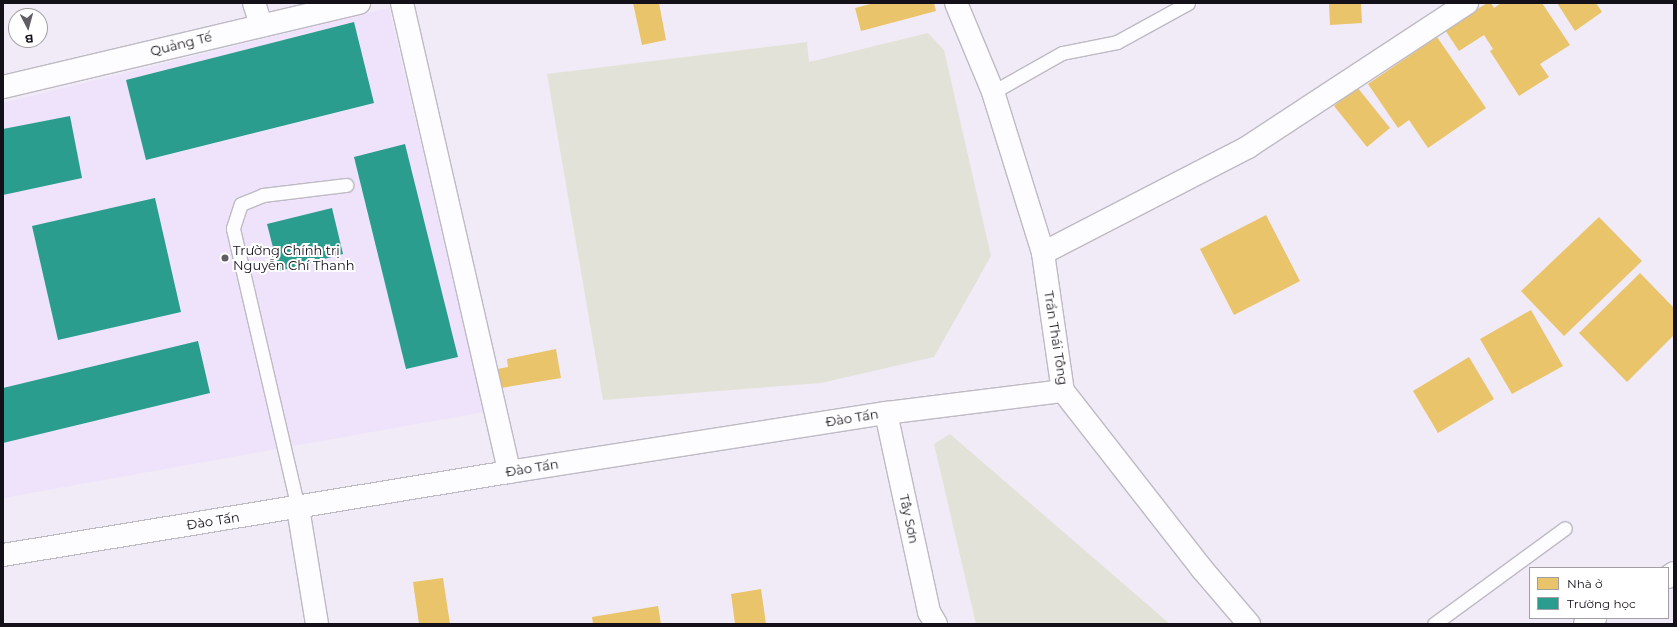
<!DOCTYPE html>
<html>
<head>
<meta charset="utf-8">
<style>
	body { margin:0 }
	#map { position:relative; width:1677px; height:627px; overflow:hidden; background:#f1ebf7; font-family:Montserrat,sans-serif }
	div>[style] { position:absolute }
	.built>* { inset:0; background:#eee3fb }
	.green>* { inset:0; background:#e3e2d8 }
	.homes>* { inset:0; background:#e9c46a }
	.schools>* { inset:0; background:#2a9d8f }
	.roads { filter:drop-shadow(1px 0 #bebac4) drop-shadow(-1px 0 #bebac4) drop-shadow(0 1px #bebac4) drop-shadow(0 -1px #bebac4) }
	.service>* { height:13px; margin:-6.5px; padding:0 6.5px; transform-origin:6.5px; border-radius:6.5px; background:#fdfcfe }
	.minor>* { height:22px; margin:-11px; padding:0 11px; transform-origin:11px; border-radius:11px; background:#fdfcfe }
	.tertiary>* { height:22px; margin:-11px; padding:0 11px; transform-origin:11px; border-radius:11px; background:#fdfcfe }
	.dots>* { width:11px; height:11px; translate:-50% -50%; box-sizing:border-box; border:2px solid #fff; border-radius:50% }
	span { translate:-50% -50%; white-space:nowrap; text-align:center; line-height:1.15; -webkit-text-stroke:4px #fff; paint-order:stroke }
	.street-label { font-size:13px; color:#141019 }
	.poi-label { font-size:13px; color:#141019 }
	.left { translate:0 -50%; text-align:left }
	.frame { position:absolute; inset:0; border:4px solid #141019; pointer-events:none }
	.legend { position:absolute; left:1529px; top:567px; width:140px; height:52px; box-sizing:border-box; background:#fff; border:1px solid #a19fa3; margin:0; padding:5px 7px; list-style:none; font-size:12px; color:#141019 }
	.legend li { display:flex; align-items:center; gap:8px; height:20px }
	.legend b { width:20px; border:1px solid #a19fa3 }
	.north { position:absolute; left:8px; top:8px; width:40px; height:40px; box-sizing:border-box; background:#fff; border:1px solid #a19fa3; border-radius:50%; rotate:174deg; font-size:11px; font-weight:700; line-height:16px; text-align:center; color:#141019 }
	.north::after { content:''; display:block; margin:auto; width:14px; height:18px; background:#615d67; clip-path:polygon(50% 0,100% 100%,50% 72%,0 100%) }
</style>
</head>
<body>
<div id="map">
	<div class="built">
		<i style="clip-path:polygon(389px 8px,484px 412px,3px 498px,3px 103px)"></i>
	</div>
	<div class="green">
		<i style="clip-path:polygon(928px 33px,944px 50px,991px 256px,934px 357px,821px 383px,603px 400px,547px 74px,807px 42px,809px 62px)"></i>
		<i style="clip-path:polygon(950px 434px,1170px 624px,976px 624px,934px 444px)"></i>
	</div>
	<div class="homes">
		<i style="clip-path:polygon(633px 3px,659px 3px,666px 40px,642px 45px)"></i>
		<i style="clip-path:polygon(874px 3px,934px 3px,936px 11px,861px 31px,855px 8px)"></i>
		<i style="clip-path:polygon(1329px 3px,1361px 3px,1362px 23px,1330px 25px)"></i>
		<i style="clip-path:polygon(1487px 3px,1491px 3px,1494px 8px,1501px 3px,1542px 3px,1570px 45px,1540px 64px,1549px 77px,1519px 96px,1490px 51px,1493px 49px,1484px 35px,1459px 51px,1445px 30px)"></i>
		<i style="clip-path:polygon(1557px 3px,1596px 3px,1602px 12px,1575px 31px)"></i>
		<i style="clip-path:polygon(1437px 37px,1486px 108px,1428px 148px,1409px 120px,1398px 128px,1368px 84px)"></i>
		<i style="clip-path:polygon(1357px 87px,1390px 128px,1367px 147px,1334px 106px)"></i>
		<i style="clip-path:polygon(1266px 215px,1300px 281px,1234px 315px,1200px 249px)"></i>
		<i style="clip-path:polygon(1599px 217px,1642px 261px,1564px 336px,1521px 291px)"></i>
		<i style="clip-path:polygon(1640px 273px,1674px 308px,1674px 335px,1627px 382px,1579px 333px)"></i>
		<i style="clip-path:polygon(1531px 310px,1563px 366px,1512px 394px,1480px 339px)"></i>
		<i style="clip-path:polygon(556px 349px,561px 378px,495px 389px,492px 370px,508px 367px,507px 359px)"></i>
		<i style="clip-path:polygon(1469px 357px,1494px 399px,1438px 433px,1413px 391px)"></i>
		<i style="clip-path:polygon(443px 578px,450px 624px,419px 624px,413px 582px)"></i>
		<i style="clip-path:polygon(761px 589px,766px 624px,735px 624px,731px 594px)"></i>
		<i style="clip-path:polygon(658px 606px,661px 624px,593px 624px,592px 617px)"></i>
	</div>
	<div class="schools">
		<i style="clip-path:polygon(354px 22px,374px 103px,146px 160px,126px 80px)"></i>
		<i style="clip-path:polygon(70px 116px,82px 178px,3px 195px,3px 129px)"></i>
		<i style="clip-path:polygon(405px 144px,458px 357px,406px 369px,354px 157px)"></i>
		<i style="clip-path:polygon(155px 198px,181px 312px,58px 340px,32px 226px)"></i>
		<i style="clip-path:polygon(332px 208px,343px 254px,279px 271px,267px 224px)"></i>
		<i style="clip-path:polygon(198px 341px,210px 393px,3px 443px,3px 388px)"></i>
	</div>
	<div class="roads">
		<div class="service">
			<i style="left:993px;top:92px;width:79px;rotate:-29.5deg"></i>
			<i style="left:1062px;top:53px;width:56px;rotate:-11.3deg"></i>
			<i style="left:1117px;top:42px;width:81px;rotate:-28.8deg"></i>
			<i style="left:298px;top:508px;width:287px;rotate:-103.1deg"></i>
			<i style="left:233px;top:228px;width:25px;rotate:-72deg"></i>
			<i style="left:241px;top:204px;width:24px;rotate:-22deg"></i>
			<i style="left:263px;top:195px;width:84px;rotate:-6.9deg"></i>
			<i style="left:1434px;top:624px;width:162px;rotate:-36.2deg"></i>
		</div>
		<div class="minor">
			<i style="left:254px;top:3px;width:22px;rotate:72deg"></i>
			<i style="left:402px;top:3px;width:481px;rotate:77.1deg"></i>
			<i style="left:3px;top:87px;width:366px;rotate:-13.3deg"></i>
			<i style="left:1043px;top:253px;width:231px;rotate:-27.3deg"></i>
			<i style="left:1248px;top:147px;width:262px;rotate:-33.3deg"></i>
			<i style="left:886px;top:413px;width:204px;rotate:77.8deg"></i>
			<i style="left:929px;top:612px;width:14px;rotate:60deg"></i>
			<i style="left:298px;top:508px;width:118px;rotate:80.7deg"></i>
			<i style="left:1668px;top:577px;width:7px;rotate:-34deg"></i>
			<i style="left:1585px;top:624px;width:12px;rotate:-31deg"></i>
		</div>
		<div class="tertiary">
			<i style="left:956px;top:3px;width:96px;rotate:67.4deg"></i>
			<i style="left:993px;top:92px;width:169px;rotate:72.7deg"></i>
			<i style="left:1043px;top:253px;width:139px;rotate:81.8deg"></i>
			<i style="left:1063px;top:391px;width:226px;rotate:52deg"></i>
			<i style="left:1202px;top:569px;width:72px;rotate:49.5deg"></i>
			<i style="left:3px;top:555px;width:513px;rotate:-9.32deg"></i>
			<i style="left:509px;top:472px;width:382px;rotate:-8.9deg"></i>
			<i style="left:886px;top:413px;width:178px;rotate:-7.1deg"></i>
		</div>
	</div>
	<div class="dots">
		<i style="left:225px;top:258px;background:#615d67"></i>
	</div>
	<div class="street-label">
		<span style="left:181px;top:44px;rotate:-14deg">Quảng Tế</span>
		<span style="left:1056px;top:338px;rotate:81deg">Trần Thái Tông</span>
		<span style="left:852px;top:418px;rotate:-9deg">Đào Tấn</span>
		<span style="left:532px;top:468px;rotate:-9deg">Đào Tấn</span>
		<span style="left:909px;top:519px;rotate:78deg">Tây Sơn</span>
		<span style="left:213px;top:521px;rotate:-9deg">Đào Tấn</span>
	</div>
	<div class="poi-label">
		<span class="left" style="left:233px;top:258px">Trường Chính trị<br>Nguyễn Chí Thanh</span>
	</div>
	<div class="frame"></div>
	<ul class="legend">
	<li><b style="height:11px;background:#e9c46a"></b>Nhà ở</li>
	<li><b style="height:11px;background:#2a9d8f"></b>Trường học</li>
	</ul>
	<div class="north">B</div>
</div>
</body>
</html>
